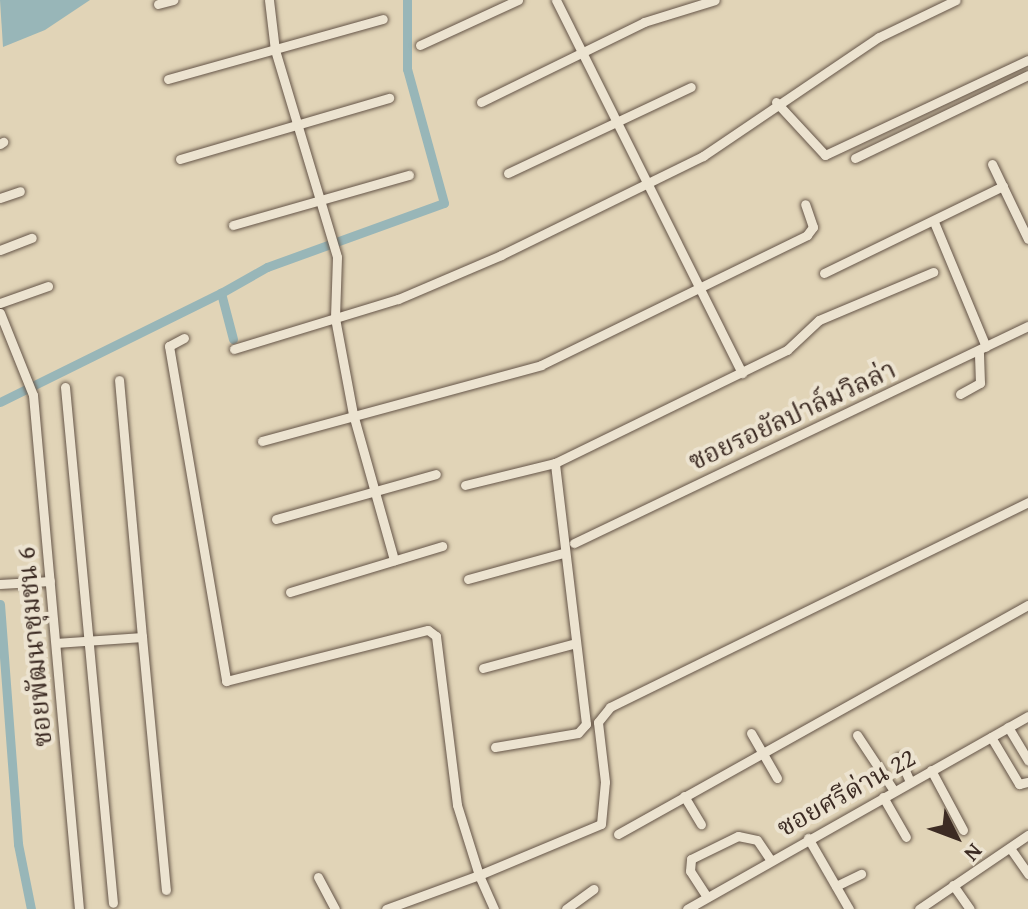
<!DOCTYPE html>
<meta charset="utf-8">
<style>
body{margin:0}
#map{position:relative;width:1028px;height:909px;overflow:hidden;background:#e1d4b7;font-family:"Gentium Book Plus","Noto Serif Thai",serif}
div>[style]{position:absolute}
.water>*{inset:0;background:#98b6b8}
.canal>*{height:9px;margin:-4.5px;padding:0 4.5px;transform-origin:4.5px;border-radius:4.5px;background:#98b6b8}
.roads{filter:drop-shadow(0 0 2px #655548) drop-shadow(0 0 2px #655548)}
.street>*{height:9px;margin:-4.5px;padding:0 4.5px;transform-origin:4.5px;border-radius:4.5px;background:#ece3d0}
span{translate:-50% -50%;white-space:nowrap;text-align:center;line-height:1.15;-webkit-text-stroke:8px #ece3d0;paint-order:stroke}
.street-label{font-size:26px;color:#3c2b23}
.north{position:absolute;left:916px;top:797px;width:80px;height:80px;-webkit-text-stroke:6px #ece3d0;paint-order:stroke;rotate:132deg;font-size:22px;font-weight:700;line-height:32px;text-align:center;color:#3c2b23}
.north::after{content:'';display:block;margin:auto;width:28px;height:36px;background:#3c2b23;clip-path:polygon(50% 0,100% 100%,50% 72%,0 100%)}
</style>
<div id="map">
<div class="water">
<div style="clip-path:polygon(0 0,90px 0,45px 30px,3px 47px)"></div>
</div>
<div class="canal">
<div style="left:233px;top:339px;width:48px;rotate:-104.6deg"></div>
<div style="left:221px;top:293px;width:53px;rotate:-29.5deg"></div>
<div style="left:267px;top:267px;width:188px;rotate:-19.9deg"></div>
<div style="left:444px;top:203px;width:139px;rotate:-105.4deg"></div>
<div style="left:407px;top:69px;width:69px;rotate:-90deg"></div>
<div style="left:0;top:402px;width:246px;rotate:-26.3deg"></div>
<div style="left:0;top:604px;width:241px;rotate:85.7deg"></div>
<div style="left:18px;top:844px;width:66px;rotate:78.7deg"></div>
</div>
<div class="roads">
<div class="street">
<div style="left:269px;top:0;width:50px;rotate:83.2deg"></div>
<div style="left:275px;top:50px;width:216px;rotate:73.3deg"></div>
<div style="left:337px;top:257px;width:61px;rotate:91.9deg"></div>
<div style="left:335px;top:318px;width:98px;rotate:79.4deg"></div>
<div style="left:353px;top:414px;width:152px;rotate:74.3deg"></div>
<div style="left:556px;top:0;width:417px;rotate:63.5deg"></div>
<div style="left:158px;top:4px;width:16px;rotate:-15deg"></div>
<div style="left:420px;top:45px;width:108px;rotate:-24.7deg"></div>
<div style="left:168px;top:79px;width:223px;rotate:-15.6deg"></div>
<div style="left:481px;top:102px;width:182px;rotate:-26.1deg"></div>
<div style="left:644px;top:22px;width:74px;rotate:-17.2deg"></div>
<div style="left:776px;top:102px;width:72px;rotate:47.2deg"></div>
<div style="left:825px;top:155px;width:224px;rotate:-25.1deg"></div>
<div style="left:0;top:144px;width:4px;rotate:-34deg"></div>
<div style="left:855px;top:158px;width:192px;rotate:-25.6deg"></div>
<div style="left:180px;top:159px;width:218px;rotate:-16.3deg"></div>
<div style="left:992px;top:164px;width:83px;rotate:64.4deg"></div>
<div style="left:508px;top:173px;width:202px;rotate:-25.2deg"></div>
<div style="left:0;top:198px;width:21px;rotate:-19deg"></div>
<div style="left:934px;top:222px;width:135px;rotate:67.4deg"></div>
<div style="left:233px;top:225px;width:183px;rotate:-15.9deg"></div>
<div style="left:0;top:250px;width:34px;rotate:-21deg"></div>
<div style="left:824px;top:273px;width:199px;rotate:-25.9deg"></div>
<div style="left:0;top:303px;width:51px;rotate:-19.5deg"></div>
<div style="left:0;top:313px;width:88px;rotate:68.1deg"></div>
<div style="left:33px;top:395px;width:516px;rotate:84.89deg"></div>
<div style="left:184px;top:338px;width:17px;rotate:152deg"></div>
<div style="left:169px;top:346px;width:340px;rotate:80.3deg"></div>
<div style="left:226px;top:681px;width:208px;rotate:-14.2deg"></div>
<div style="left:428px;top:630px;width:10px;rotate:37deg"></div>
<div style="left:436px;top:636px;width:170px;rotate:82.9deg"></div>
<div style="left:457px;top:805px;width:73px;rotate:72.6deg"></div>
<div style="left:479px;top:875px;width:99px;rotate:159.9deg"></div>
<div style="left:234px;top:349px;width:171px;rotate:-17deg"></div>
<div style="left:398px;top:299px;width:112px;rotate:-23.1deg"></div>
<div style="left:501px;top:255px;width:225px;rotate:-26.1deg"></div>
<div style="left:703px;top:156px;width:212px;rotate:-34.1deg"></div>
<div style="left:879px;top:37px;width:85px;rotate:-25.7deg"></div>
<div style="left:65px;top:387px;width:518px;rotate:84.69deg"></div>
<div style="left:960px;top:394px;width:23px;rotate:-29deg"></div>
<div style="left:980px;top:383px;width:32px;rotate:-92deg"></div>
<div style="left:262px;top:441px;width:289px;rotate:-15.2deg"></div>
<div style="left:541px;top:365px;width:296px;rotate:-26deg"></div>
<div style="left:807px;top:235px;width:10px;rotate:-53deg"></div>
<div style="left:813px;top:227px;width:24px;rotate:-109deg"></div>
<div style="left:465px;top:485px;width:93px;rotate:-13.7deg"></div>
<div style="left:555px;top:463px;width:258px;rotate:-26deg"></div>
<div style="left:787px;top:350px;width:44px;rotate:-43.2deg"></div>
<div style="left:819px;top:320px;width:124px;rotate:-22.8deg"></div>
<div style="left:276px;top:519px;width:166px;rotate:-15.7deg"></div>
<div style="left:574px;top:543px;width:503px;rotate:-25.55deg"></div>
<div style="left:468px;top:579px;width:98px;rotate:-15.3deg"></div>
<div style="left:0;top:584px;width:50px;rotate:-3.4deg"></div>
<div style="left:290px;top:592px;width:159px;rotate:-16.8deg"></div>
<div style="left:142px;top:637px;width:254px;rotate:84.6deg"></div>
<div style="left:56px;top:643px;width:86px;rotate:-4deg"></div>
<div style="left:142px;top:637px;width:258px;rotate:-95.1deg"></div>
<div style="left:483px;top:668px;width:92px;rotate:-15.1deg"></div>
<div style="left:1008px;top:727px;width:39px;rotate:59deg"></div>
<div style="left:751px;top:733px;width:52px;rotate:60deg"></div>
<div style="left:857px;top:735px;width:67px;rotate:56.5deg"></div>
<div style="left:991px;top:737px;width:55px;rotate:59.2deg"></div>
<div style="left:1019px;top:784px;width:9px;rotate:-13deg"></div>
<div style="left:495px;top:747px;width:84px;rotate:-9.6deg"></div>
<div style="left:578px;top:733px;width:12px;rotate:-48deg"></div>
<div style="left:586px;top:724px;width:263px;rotate:-96.8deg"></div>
<div style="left:899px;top:757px;width:27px;rotate:66deg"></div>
<div style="left:931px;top:770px;width:68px;rotate:61.9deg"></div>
<div style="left:684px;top:796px;width:33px;rotate:59deg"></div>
<div style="left:883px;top:797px;width:46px;rotate:60.1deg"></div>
<div style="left:618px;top:834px;width:470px;rotate:-29.2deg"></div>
<div style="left:808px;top:838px;width:82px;rotate:60deg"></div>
<div style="left:1010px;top:848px;width:32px;rotate:55deg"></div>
<div style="left:318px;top:877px;width:36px;rotate:62deg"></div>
<div style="left:953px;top:885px;width:29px;rotate:55deg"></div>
<div style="left:836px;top:886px;width:28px;rotate:-26deg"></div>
<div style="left:707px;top:897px;width:31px;rotate:-123deg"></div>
<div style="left:690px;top:871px;width:12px;rotate:-85deg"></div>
<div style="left:691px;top:859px;width:52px;rotate:-26.1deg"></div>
<div style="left:738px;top:836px;width:19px;rotate:12deg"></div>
<div style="left:757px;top:840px;width:23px;rotate:56deg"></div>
<div style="left:494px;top:909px;width:37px;rotate:-114deg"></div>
<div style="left:479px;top:875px;width:132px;rotate:-22.7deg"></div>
<div style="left:601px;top:824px;width:42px;rotate:-84.6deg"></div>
<div style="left:605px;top:782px;width:60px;rotate:-96.7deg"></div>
<div style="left:598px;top:722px;width:19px;rotate:-51deg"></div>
<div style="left:610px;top:707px;width:466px;rotate:-26.1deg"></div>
<div style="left:566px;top:909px;width:34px;rotate:-36deg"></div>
<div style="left:687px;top:909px;width:392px;rotate:-29.5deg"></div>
<div style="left:919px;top:909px;width:132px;rotate:-34.2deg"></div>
</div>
</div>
<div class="street-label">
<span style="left:792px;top:415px;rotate:-25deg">ซอยรอยัลปาล์มวิลล่า</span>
<span style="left:34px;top:647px;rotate:-95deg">ซอยพัฒนาชุมชน 6</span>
<span style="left:846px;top:792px;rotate:-29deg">ซอยศรีด่าน 22</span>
</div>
<div class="north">N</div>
</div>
